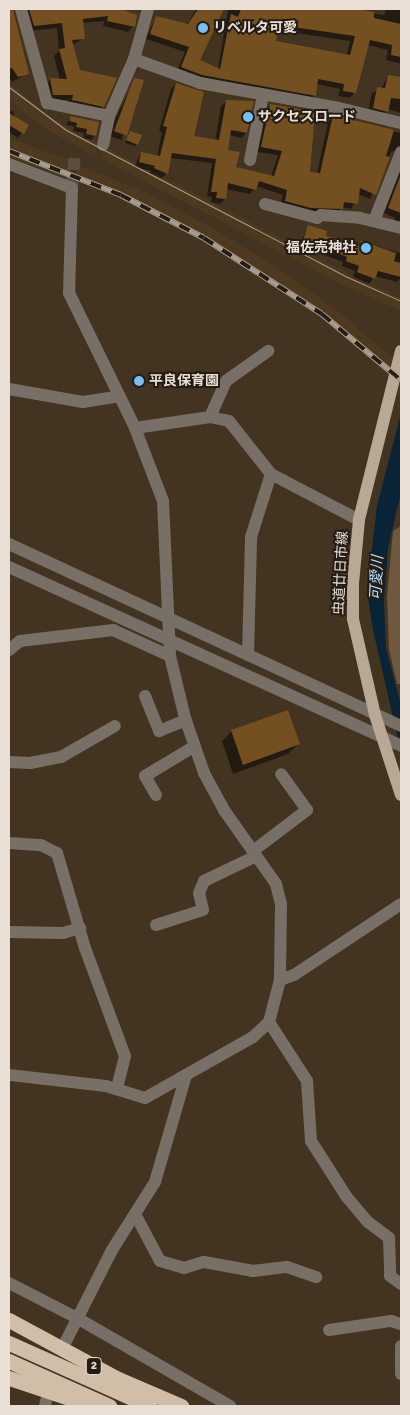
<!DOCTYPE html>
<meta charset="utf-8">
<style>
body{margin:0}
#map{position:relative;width:410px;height:1415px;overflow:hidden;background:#433421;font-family:Signika,"Noto Sans JP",sans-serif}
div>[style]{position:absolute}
.built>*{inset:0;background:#4d3920}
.green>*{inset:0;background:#6e583e}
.water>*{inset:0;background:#082436}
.shadow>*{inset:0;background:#0007}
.building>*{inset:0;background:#745021}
.minor-tunnel>*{height:12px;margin-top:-6px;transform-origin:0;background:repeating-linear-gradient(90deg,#5c4e3c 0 12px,transparent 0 18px)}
.minor>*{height:12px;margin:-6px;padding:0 6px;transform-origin:6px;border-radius:6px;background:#787067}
.major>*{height:12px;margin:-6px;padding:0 6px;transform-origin:6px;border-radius:6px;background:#b8a896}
.highway>*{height:15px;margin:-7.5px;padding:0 7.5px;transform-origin:7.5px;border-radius:7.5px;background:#d1bea8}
.tram>*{height:1px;margin:-0.5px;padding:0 0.5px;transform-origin:0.5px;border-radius:0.5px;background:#a89c8e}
.rail>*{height:5.5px;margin-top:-2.75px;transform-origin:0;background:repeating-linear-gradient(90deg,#241d15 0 11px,#a89c8e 0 22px);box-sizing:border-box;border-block:1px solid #a89c8e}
.highway-bridge>*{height:15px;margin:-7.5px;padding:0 7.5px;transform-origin:7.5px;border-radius:7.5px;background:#d1bea8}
.dots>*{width:14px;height:14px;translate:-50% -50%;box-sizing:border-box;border:2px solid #241d15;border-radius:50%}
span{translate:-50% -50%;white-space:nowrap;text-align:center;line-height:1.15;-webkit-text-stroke:4px #241d15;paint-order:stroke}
.shield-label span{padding:1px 4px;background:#241d15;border:1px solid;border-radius:4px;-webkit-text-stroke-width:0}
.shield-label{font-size:12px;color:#e9dfd4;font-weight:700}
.poi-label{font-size:14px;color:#e9dfd4;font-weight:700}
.left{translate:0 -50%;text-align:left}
.right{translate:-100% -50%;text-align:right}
.street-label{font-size:14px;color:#e9dfd4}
.water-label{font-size:15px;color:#b1deff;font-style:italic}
.frame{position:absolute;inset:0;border:10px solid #e9dfd4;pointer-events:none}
</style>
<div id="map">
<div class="built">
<div style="clip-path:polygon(9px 83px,54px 120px,99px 144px,95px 156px,48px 130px,23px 112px,9px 99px)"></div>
<div style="clip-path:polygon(9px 138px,71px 161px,68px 179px,9px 156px)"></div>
<div style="clip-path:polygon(105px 147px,347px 273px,401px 298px,401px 311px,341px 284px,100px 158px)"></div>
<div style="clip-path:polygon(78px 165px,140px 190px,209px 226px,275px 266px,339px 312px,401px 365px,401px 386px,329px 324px,267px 279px,202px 239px,133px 204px,76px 180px)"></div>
</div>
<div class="green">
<div style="clip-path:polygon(401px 526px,401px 684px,397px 684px,389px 649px,387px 596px,393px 531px)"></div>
</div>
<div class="water">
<div style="clip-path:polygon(401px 413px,401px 492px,388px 549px,384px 602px,386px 648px,401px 705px,401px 752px,373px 630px,367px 591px,377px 506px)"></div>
</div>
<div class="shadow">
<div style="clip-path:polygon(9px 9px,13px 9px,28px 73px,12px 82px,9px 78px)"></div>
<div style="clip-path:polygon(21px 9px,119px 9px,119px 12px,133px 26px,128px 32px,103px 26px,104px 21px,82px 23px,84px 38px,72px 45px,79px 71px,103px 106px,98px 112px,67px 105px,68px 100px,48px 100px,45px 85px,51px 79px,60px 80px,54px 56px,59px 51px,57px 28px,29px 31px)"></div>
<div style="clip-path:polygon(evenodd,196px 9px,222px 9px,198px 61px,218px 69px,228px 9px,348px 9px,384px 15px,386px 9px,401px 9px,401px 64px,386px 60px,388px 50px,368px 45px,355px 92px,350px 98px,338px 96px,340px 89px,316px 84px,315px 95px,310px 100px,176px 73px,185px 52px,146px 39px,156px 17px,187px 25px,196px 9px,276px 30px,350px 41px,347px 55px,274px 42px,276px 30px)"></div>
<div style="clip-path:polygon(388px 76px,401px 78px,401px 113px,388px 109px,382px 116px,368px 113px,372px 93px,381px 89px)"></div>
<div style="clip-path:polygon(135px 80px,133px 106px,136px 108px,121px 140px,110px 136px,112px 125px)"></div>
<div style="clip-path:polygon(176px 84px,193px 137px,215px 141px,221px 106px,227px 101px,246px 133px,241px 138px,229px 135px,226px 151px,235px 168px,271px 177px,278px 155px,257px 152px,265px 110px,270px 105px,308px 173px,317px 174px,328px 122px,333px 117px,401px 133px,401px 153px,399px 149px,391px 152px,370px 199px,358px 194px,351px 209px,342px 207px,337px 213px,306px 213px,280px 206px,283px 195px,256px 186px,250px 194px,226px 189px,225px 199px,220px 204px,211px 202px,212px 197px,207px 196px,212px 163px,170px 158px,167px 173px,162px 178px,150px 173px,151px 171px,134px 167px,141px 153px,157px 157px,162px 132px,159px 131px,171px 89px)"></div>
<div style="clip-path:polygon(13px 111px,15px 118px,27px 125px,18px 138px,9px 132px,9px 112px)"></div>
<div style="clip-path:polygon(70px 117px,98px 123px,95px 136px,91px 140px,83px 138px,84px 133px,73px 131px,74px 126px,66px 125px)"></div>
<div style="clip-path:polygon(130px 132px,137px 144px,135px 146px,125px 143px)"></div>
<div style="clip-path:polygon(401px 168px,401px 227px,393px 224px,395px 218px,384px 213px)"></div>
<div style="clip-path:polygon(308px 227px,324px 237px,357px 247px,362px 242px,400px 253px,401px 249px,401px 278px,397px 282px,375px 276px,369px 284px,353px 277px,355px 271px,342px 266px,343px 262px,299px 245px)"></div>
<div style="clip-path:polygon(232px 731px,298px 744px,288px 754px,233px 774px,222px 741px)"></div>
</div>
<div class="building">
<div style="clip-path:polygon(9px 9px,13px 9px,29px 74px,18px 77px,12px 68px,9px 69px)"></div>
<div style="clip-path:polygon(29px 9px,120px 9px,137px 15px,135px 27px,107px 21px,108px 16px,83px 19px,85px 39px,72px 40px,80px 70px,117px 78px,104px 107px,72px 100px,73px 95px,53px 95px,50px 78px,67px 79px,59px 49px,65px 48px,62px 23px,34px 26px)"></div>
<div style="clip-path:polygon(evenodd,198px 9px,224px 9px,200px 60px,220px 69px,231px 14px,238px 17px,241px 9px,355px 9px,374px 12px,374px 18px,401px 24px,401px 57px,391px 55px,392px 45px,370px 40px,356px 93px,343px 91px,344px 84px,318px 79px,316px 96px,202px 75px,181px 67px,189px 47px,150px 34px,156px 16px,188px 24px,198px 9px,279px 25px,355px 36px,350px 55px,276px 41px,279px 25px)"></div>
<div style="clip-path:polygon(388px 75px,401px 77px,401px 99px,391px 98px,388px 112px,373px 108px,377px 87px,385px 88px)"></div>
<div style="clip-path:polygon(134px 78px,144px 80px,127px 136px,114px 131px)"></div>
<div style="clip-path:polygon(176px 83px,204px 92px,194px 136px,219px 140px,226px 100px,254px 101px,247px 133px,231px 130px,228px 150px,240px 152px,236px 167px,274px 176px,282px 151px,261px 147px,270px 104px,315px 112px,310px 172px,320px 173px,333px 115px,394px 130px,386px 156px,390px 157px,376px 195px,360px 188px,358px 204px,344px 202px,343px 209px,311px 208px,285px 201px,287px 190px,259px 181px,256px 190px,228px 183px,226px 199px,216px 198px,217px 192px,211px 192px,216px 159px,172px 153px,168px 174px,154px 168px,155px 166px,139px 162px,141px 152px,160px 156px,167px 127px,163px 126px)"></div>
<div style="clip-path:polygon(9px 113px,29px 125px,24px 134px,9px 125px)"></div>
<div style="clip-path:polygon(70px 116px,99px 122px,96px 136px,86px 134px,87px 129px,76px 127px,77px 123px,69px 121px)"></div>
<div style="clip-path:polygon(130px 131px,142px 135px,138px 145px,126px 140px)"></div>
<div style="clip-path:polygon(401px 174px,401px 213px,388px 208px)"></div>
<div style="clip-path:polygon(308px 225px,327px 231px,326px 236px,360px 246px,361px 241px,396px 253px,394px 261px,401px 263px,401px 277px,378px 271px,375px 279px,357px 272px,359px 266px,346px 261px,347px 257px,303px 240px)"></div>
<div style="clip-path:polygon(288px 710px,300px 744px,243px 765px,231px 730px)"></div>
</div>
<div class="minor-tunnel">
<div style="left:72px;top:188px;width:33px;rotate:-85deg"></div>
</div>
<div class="minor">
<div style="left:21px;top:9px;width:98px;rotate:74.5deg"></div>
<div style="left:47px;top:103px;width:63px;rotate:11.8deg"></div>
<div style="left:148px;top:9px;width:52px;rotate:105.6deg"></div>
<div style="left:134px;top:59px;width:70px;rotate:20deg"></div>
<div style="left:200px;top:83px;width:141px;rotate:10.2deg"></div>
<div style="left:339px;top:108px;width:64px;rotate:13.6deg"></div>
<div style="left:103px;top:145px;width:30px;rotate:-78deg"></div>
<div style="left:109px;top:116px;width:62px;rotate:-66.3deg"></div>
<div style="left:250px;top:160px;width:66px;rotate:-78.7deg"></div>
<div style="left:9px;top:164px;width:67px;rotate:20.9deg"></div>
<div style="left:72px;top:188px;width:105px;rotate:91.6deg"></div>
<div style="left:69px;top:293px;width:150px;rotate:63.9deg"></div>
<div style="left:135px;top:428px;width:78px;rotate:69deg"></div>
<div style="left:163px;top:501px;width:155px;rotate:87.4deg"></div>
<div style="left:170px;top:656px;width:64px;rotate:76.4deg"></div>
<div style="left:185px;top:718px;width:58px;rotate:70.9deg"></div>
<div style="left:204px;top:773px;width:42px;rotate:61.6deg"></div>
<div style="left:224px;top:810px;width:90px;rotate:54.9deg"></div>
<div style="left:276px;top:884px;width:21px;rotate:76deg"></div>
<div style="left:281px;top:904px;width:76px;rotate:90.8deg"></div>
<div style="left:280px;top:980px;width:43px;rotate:104.7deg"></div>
<div style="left:269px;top:1022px;width:22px;rotate:137deg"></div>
<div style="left:253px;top:1037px;width:124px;rotate:150.5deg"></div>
<div style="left:145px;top:1098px;width:41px;rotate:-162.9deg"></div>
<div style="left:106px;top:1086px;width:98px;rotate:-173.5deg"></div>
<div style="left:265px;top:204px;width:54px;rotate:15.1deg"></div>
<div style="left:317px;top:218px;width:5px;rotate:-37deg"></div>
<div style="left:321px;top:215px;width:39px;rotate:4deg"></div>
<div style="left:360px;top:218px;width:42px;rotate:13.7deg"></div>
<div style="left:374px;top:221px;width:74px;rotate:-68.6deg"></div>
<div style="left:9px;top:389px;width:75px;rotate:10deg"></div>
<div style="left:83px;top:402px;width:36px;rotate:-9deg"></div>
<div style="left:210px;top:417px;width:39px;rotate:-66deg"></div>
<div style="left:226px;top:381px;width:52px;rotate:-35.5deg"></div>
<div style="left:135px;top:428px;width:76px;rotate:-8.3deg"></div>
<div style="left:210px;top:417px;width:19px;rotate:12deg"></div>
<div style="left:229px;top:421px;width:68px;rotate:51.6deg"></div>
<div style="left:271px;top:474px;width:99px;rotate:27.6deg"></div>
<div style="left:9px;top:544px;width:432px;rotate:24.9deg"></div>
<div style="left:9px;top:567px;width:431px;rotate:24.5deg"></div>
<div style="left:9px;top:650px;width:14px;rotate:-39deg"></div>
<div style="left:20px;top:641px;width:94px;rotate:-6.7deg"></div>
<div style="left:113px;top:630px;width:63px;rotate:24.5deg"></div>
<div style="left:248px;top:655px;width:118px;rotate:-88.5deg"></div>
<div style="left:251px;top:537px;width:66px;rotate:-72.4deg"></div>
<div style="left:145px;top:696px;width:38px;rotate:68deg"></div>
<div style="left:159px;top:731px;width:29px;rotate:-22deg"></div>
<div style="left:9px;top:762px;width:21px;rotate:3deg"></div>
<div style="left:30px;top:763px;width:32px;rotate:-11deg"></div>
<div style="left:61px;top:757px;width:62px;rotate:-29.9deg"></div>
<div style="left:156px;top:795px;width:22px;rotate:-120deg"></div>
<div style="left:145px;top:776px;width:58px;rotate:-31deg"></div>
<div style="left:9px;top:843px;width:32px;rotate:4deg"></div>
<div style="left:41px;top:845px;width:18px;rotate:27deg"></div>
<div style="left:57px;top:853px;width:99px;rotate:73.6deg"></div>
<div style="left:85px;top:948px;width:115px;rotate:69.7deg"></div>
<div style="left:125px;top:1056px;width:34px;rotate:104deg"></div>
<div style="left:253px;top:851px;width:68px;rotate:-37.2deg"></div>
<div style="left:307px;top:810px;width:44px;rotate:-125.8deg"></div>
<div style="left:156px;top:925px;width:49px;rotate:-17.7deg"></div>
<div style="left:203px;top:910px;width:17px;rotate:-103deg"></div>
<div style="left:199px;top:893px;width:13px;rotate:-67deg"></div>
<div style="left:204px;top:881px;width:58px;rotate:-25.7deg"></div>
<div style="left:9px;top:932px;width:54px;rotate:1.1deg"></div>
<div style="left:63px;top:933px;width:18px;rotate:-16deg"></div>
<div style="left:280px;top:980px;width:15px;rotate:-20deg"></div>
<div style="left:294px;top:975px;width:128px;rotate:-33.6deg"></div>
<div style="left:269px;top:1022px;width:70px;rotate:57.2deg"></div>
<div style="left:307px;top:1081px;width:60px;rotate:86.2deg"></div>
<div style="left:311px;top:1141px;width:65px;rotate:57.5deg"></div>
<div style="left:346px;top:1196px;width:34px;rotate:50deg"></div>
<div style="left:368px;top:1222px;width:26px;rotate:37deg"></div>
<div style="left:389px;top:1238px;width:38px;rotate:88deg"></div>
<div style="left:390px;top:1276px;width:14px;rotate:36deg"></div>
<div style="left:135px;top:1214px;width:53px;rotate:62deg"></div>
<div style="left:160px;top:1261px;width:25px;rotate:16deg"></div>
<div style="left:184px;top:1268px;width:21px;rotate:-17deg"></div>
<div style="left:204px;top:1262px;width:50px;rotate:10.4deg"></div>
<div style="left:253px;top:1271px;width:34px;rotate:-7deg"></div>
<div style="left:287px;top:1267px;width:31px;rotate:19deg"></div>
<div style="left:9px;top:1283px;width:76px;rotate:27.2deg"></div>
<div style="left:77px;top:1318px;width:177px;rotate:29.9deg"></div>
<div style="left:329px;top:1330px;width:63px;rotate:-8.3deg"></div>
<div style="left:391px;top:1321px;width:10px;rotate:17deg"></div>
<div style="left:66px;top:1341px;width:102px;rotate:-63.2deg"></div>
<div style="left:112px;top:1250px;width:80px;rotate:-57.7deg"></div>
<div style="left:155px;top:1182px;width:111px;rotate:-73.8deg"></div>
<div style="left:401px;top:1346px;width:28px;rotate:90deg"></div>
<div style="left:45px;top:1406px;width:5px;rotate:-79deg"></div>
</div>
<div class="major">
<div style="left:401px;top:351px;width:174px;rotate:104deg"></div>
<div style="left:359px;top:520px;width:64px;rotate:95.4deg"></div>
<div style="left:353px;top:584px;width:35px;rotate:90deg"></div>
<div style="left:353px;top:619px;width:98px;rotate:77.1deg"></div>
<div style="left:375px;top:715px;width:84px;rotate:72deg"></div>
</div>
<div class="highway">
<div style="left:9px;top:1320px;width:124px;rotate:28.4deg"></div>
<div style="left:118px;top:1379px;width:69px;rotate:23.2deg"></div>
<div style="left:9px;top:1378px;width:89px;rotate:18.4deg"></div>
</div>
<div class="tram">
<div style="left:9px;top:87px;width:71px;rotate:37deg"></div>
<div style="left:66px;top:130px;width:315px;rotate:27.6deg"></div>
<div style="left:345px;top:276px;width:61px;rotate:24.1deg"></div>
</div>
<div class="rail">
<div style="left:9px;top:151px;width:120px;rotate:21.4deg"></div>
<div style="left:121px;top:195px;width:93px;rotate:27.4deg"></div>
<div style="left:204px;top:238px;width:140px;rotate:32.8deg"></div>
<div style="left:322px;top:314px;width:103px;rotate:39.9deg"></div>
</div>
<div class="highway-bridge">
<div style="left:9px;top:1343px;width:154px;rotate:24.1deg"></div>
<div style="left:9px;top:1361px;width:110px;rotate:24.2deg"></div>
</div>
<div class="dots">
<div style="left:203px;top:28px;background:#73c1f5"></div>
<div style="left:248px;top:117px;background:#73c1f5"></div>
<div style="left:366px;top:248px;background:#73c1f5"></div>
<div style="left:139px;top:381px;background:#73c1f5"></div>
</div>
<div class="shield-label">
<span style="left:94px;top:1366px">2</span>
</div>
<div class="poi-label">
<span class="left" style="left:213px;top:28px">リベルタ可愛</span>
<span class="left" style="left:258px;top:117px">サクセスロード</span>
<span class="right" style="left:356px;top:248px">福佐売神社</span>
<span class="left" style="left:149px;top:381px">平良保育園</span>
</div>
<div class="street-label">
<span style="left:341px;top:573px;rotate:-87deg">虫道廿日市線</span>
</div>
<div class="water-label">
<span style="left:377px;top:578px;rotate:-87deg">可愛川</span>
</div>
<div class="frame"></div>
</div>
